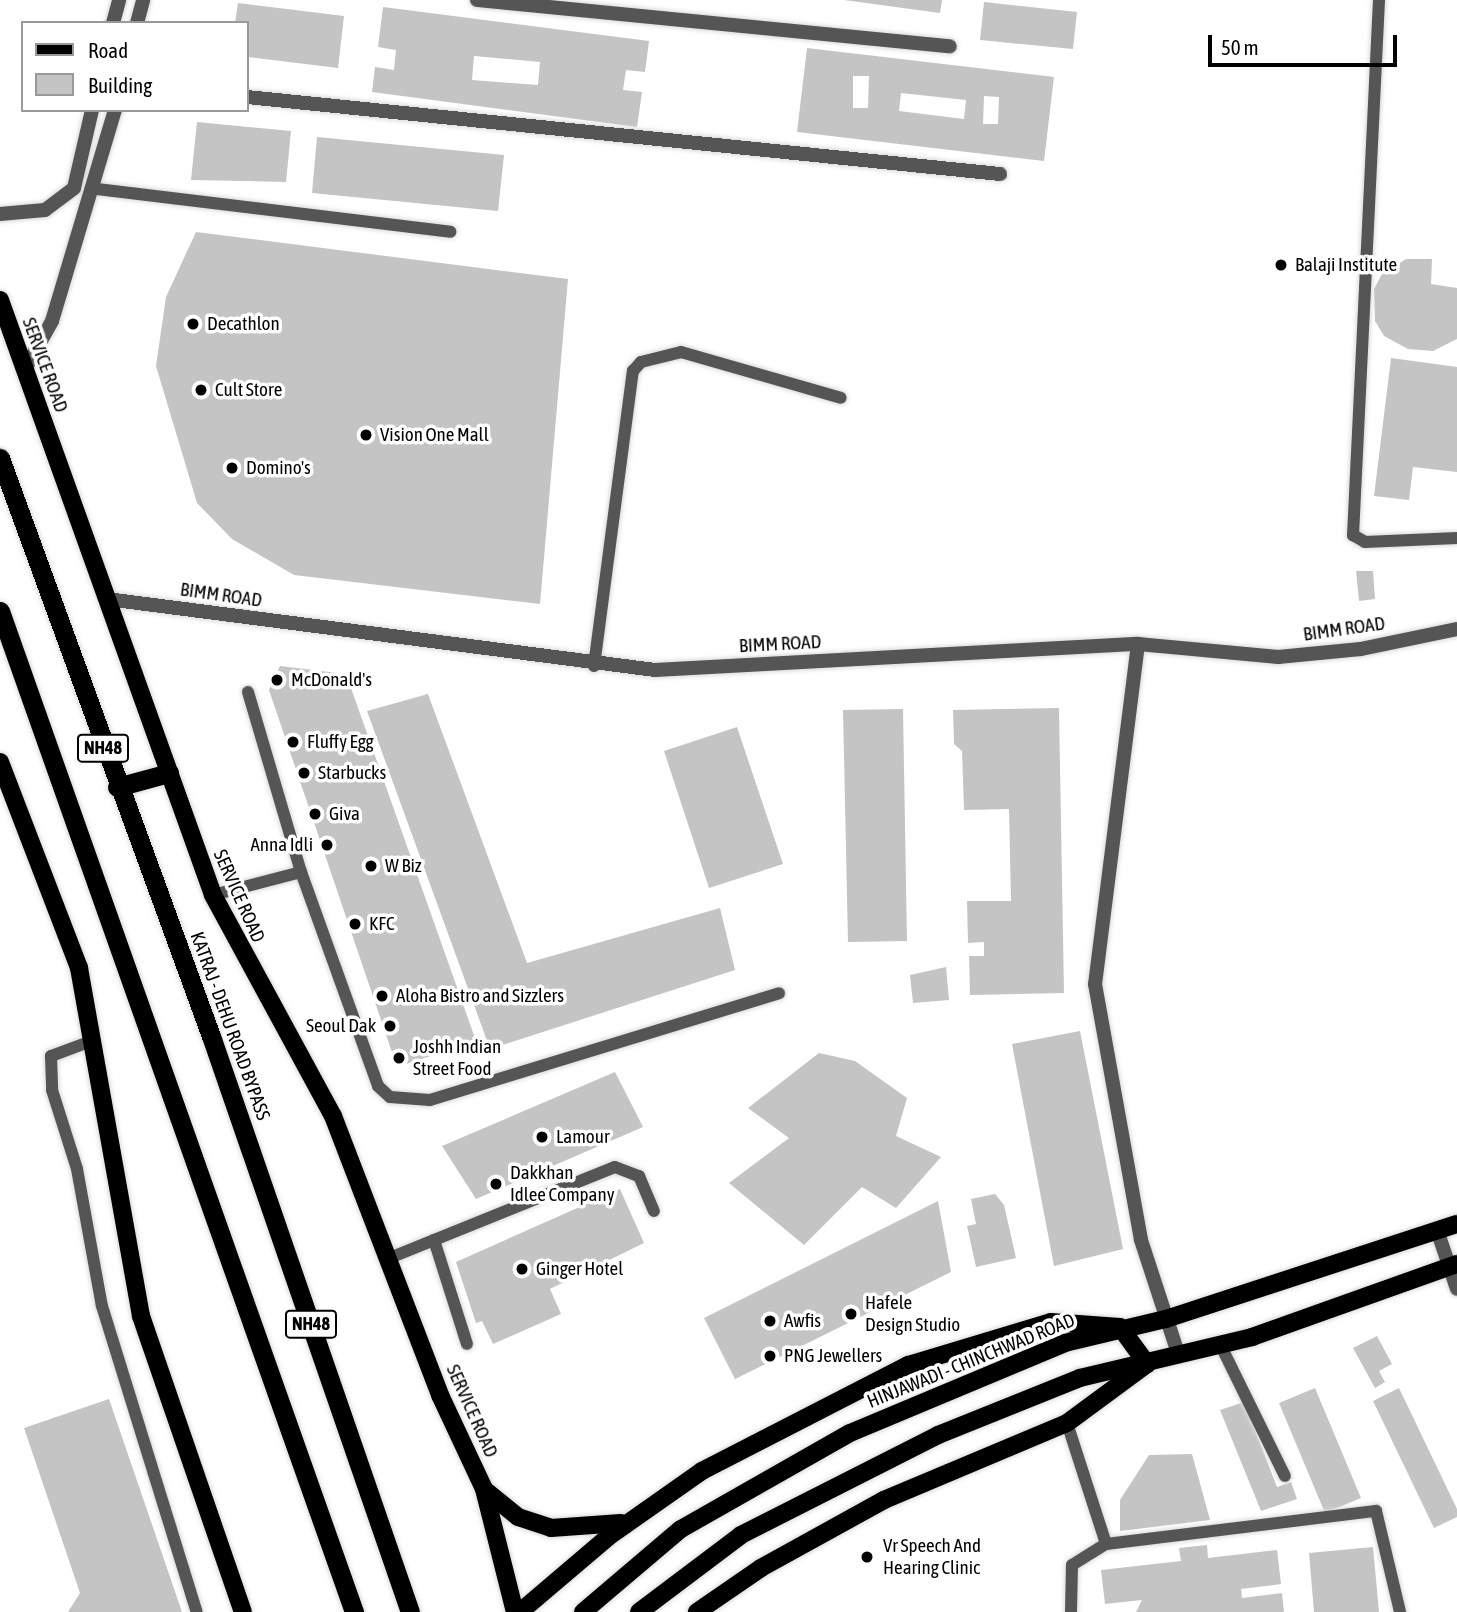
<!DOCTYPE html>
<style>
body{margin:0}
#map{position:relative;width:1457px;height:1612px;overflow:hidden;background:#fff;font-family:"Asap Condensed",sans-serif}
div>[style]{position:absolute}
.building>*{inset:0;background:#c4c4c4}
.roads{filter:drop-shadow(0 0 2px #dbdbdb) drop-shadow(0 0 2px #dbdbdb)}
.service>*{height:12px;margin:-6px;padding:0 6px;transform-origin:6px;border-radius:6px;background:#555}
.minor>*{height:14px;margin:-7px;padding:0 7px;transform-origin:7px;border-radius:7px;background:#555}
.tertiary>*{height:14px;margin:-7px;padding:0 7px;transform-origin:7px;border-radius:7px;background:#555}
.primary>*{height:18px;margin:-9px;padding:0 9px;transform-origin:9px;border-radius:9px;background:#000}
.trunk>*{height:19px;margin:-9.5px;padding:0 9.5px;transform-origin:9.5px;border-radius:9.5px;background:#000}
.dots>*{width:19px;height:19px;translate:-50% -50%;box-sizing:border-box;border:4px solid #fff;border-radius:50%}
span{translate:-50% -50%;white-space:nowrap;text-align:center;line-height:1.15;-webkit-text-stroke:7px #fff;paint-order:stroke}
.shield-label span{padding:2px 5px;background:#fff;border:2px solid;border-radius:5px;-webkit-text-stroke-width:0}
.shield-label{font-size:18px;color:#000;font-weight:700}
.poi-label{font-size:19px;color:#000}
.left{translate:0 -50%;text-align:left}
.right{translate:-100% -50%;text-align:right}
.street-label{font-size:19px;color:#000}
.legend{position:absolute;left:21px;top:21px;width:228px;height:91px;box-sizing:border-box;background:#fff;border:2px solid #999;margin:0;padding:9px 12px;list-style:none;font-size:21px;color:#000}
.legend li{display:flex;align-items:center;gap:14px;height:35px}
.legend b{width:35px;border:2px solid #999}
.scale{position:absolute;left:1208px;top:35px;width:189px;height:32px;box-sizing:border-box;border:4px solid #000;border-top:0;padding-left:9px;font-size:21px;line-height:24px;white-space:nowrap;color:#000;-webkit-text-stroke:5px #fff;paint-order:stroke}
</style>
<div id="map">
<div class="building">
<div style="clip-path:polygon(844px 0,942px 0,940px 13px)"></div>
<div style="clip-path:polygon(984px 2px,1077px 12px,1073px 49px,980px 40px)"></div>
<div style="clip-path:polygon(238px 3px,344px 16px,338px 68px,247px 57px,247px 23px,235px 23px)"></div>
<div style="clip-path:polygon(evenodd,383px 7px,649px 41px,645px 72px,626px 70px,623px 90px,642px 92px,637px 127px,372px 92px,375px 67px,394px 70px,396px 50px,378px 47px,383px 7px,474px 56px,540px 62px,538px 85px,472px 80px,474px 56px)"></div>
<div style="clip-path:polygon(evenodd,807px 48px,1054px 77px,1044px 161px,797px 132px,807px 48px,853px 76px,869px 76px,868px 108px,853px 108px,853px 76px,807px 48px,901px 93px,966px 100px,964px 119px,899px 111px,901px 93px,807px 48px,984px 96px,999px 97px,998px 124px,983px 124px,984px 96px)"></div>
<div style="clip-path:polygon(197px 122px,291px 131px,286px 182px,191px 180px)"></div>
<div style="clip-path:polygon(317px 137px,504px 155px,498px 211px,312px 193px)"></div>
<div style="clip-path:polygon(196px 232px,568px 279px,540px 604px,294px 575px,232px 539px,197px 503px,156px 366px,166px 297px)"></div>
<div style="clip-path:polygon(1406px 259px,1432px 259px,1431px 284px,1457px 288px,1457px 339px,1433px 351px,1408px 349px,1384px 336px,1375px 321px,1374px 289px,1382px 274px)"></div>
<div style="clip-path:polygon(1391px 358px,1457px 367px,1457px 472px,1413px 467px,1409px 500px,1374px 496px)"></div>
<div style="clip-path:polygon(1356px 571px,1373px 571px,1375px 599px,1359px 601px)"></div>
<div style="clip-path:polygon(280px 666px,346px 674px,476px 1041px,397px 1067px,269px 690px)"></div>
<div style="clip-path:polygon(428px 694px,527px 963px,720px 908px,735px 970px,490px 1049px,367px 711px)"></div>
<div style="clip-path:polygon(1059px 708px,1064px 993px,970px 995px,969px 956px,984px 956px,984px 942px,968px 943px,967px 901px,1011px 901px,1009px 809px,964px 810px,962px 751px,954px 744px,953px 710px)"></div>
<div style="clip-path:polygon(903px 709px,907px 941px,848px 942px,843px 710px)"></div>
<div style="clip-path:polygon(737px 727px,783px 864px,709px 888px,664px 751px)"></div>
<div style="clip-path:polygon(946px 967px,949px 1000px,913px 1003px,910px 975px)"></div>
<div style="clip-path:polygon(1080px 1031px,1123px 1249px,1054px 1266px,1012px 1044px)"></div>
<div style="clip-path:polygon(819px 1053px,855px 1061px,907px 1098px,896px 1136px,941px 1157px,896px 1208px,862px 1187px,804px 1245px,729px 1183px,789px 1138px,748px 1108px)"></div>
<div style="clip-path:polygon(615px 1072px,643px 1127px,476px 1199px,442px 1146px)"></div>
<div style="clip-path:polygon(620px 1189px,644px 1243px,550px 1289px,561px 1314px,493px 1344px,482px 1321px,476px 1323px,456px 1262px)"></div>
<div style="clip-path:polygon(995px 1194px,1004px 1205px,1016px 1258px,976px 1267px,967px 1226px,976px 1224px,971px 1199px)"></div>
<div style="clip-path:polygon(938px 1201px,951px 1272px,735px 1379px,704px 1318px)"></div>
<div style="clip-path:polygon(1377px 1336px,1392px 1364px,1379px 1371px,1385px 1382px,1375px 1388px,1353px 1348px)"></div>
<div style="clip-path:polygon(1315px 1388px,1361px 1498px,1325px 1513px,1279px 1403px)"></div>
<div style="clip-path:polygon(1399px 1388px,1457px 1509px,1457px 1517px,1434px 1528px,1373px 1401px)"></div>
<div style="clip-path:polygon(109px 1399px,182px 1612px,68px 1612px,80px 1593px,24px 1428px)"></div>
<div style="clip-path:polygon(1244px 1402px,1277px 1487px,1291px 1482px,1297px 1499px,1261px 1511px,1220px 1410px)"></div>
<div style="clip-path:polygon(1192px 1454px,1210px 1520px,1120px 1531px,1120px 1500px,1149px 1455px)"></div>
<div style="clip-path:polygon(1207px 1545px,1208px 1558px,1277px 1550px,1281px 1584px,1241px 1589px,1242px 1598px,1282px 1593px,1284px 1612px,1136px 1612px,1142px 1600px,1105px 1604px,1101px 1570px,1181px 1561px,1179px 1548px)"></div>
<div style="clip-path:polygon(1373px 1547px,1379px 1612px,1314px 1612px,1309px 1553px)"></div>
</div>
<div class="roads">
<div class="service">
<div style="left:1379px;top:0;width:536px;rotate:92.78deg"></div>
<div style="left:1353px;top:535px;width:14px;rotate:30deg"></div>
<div style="left:1365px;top:542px;width:92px;rotate:-2.5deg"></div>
<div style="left:97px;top:189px;width:356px;rotate:6.9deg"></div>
<div style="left:594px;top:666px;width:298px;rotate:-82.5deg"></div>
<div style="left:633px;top:371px;width:12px;rotate:-48deg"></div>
<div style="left:641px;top:362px;width:41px;rotate:-14deg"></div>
<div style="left:681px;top:352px;width:166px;rotate:16deg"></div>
<div style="left:248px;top:692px;width:188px;rotate:73.6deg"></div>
<div style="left:301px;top:872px;width:227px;rotate:70.2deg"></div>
<div style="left:378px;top:1086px;width:16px;rotate:43deg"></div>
<div style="left:390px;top:1097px;width:40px;rotate:4.3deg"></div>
<div style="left:430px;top:1100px;width:365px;rotate:-17deg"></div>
<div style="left:213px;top:895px;width:91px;rotate:-14.6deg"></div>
<div style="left:94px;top:1040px;width:46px;rotate:159.6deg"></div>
<div style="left:51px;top:1056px;width:34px;rotate:88deg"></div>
<div style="left:52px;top:1090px;width:83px;rotate:72.4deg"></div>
<div style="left:77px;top:1169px;width:139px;rotate:79.7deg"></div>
<div style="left:102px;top:1306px;width:320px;rotate:72.8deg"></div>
<div style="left:434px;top:1240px;width:109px;rotate:72.4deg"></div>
<div style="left:392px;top:1257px;width:240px;rotate:-22deg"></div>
<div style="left:615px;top:1167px;width:26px;rotate:21deg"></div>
<div style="left:639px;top:1176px;width:38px;rotate:67deg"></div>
<div style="left:1220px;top:1344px;width:147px;rotate:63.8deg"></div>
<div style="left:1067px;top:1423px;width:127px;rotate:72.1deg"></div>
<div style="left:1071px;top:1612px;width:47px;rotate:-88.8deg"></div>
<div style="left:1072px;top:1565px;width:40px;rotate:-32deg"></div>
<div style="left:1106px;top:1544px;width:272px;rotate:-7deg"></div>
<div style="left:1376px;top:1511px;width:104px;rotate:76.6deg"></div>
</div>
<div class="minor">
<div style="left:477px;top:0;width:475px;rotate:5.6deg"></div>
<div style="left:247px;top:97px;width:757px;rotate:5.84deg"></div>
<div style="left:107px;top:599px;width:553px;rotate:7.38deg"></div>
<div style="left:655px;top:670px;width:484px;rotate:-3.1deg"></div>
<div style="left:1138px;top:644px;width:141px;rotate:5.3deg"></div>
<div style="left:1278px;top:657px;width:83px;rotate:-5.5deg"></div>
<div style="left:1361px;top:649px;width:98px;rotate:-11.8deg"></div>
<div style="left:1138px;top:644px;width:343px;rotate:97.2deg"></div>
<div style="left:1095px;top:984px;width:260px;rotate:79.8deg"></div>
<div style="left:1141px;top:1240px;width:119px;rotate:71.9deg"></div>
</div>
<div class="tertiary">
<div style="left:113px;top:23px;width:24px;rotate:-75deg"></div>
<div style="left:137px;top:23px;width:24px;rotate:-75deg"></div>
<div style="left:0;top:214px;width:45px;rotate:-5.1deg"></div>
<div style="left:45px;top:210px;width:36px;rotate:-37deg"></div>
<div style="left:74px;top:188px;width:80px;rotate:-77deg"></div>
<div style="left:25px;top:369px;width:55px;rotate:-60.6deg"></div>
<div style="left:52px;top:321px;width:220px;rotate:-73.4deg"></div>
<div style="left:1437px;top:1230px;width:62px;rotate:71.3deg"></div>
</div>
<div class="primary">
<div style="left:0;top:300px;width:632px;rotate:70.3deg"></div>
<div style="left:213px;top:895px;width:251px;rotate:61.5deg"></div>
<div style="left:333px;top:1116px;width:299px;rotate:69deg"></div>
<div style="left:440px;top:1395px;width:104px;rotate:64.9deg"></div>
<div style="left:484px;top:1489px;width:127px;rotate:75.9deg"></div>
<div style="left:0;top:762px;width:221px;rotate:69deg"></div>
<div style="left:79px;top:968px;width:353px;rotate:79.9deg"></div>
<div style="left:141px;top:1316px;width:313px;rotate:71deg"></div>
<div style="left:486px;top:1491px;width:41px;rotate:39.1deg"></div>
<div style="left:518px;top:1517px;width:35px;rotate:18deg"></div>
<div style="left:551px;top:1528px;width:70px;rotate:-4.1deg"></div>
<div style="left:520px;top:1612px;width:116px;rotate:-40.4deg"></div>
<div style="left:608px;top:1537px;width:115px;rotate:-35.1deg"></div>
<div style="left:702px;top:1471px;width:232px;rotate:-27.2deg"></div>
<div style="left:908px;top:1365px;width:149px;rotate:-16.7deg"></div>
<div style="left:1051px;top:1322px;width:69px;rotate:4.1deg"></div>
<div style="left:1120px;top:1327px;width:46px;rotate:53.9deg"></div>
<div style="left:1147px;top:1364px;width:99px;rotate:143.6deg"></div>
<div style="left:1067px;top:1423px;width:199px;rotate:157.2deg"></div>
<div style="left:884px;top:1500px;width:141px;rotate:151.1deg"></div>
<div style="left:761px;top:1568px;width:78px;rotate:145.5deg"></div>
<div style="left:583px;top:1612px;width:128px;rotate:-40.3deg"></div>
<div style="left:681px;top:1529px;width:194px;rotate:-29.6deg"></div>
<div style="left:850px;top:1433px;width:233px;rotate:-22.7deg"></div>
<div style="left:1065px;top:1343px;width:104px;rotate:-13.4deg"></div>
<div style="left:1166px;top:1319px;width:306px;rotate:-18.1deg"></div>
<div style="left:639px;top:1612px;width:128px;rotate:-37deg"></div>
<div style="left:741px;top:1535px;width:221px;rotate:-26.9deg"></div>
<div style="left:938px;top:1435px;width:153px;rotate:-21.9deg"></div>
<div style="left:1080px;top:1378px;width:177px;rotate:-13.4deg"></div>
<div style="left:1252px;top:1337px;width:218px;rotate:-19.6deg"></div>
</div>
<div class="trunk">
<div style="left:0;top:458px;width:615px;rotate:69.95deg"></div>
<div style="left:211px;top:1036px;width:609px;rotate:70.94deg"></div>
<div style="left:0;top:611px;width:1062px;rotate:70.52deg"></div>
<div style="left:117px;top:787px;width:54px;rotate:-15.1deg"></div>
</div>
</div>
<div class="dots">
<div style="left:1281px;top:265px;background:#000"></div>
<div style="left:193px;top:324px;background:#000"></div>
<div style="left:201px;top:390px;background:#000"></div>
<div style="left:366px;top:435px;background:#000"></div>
<div style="left:232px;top:468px;background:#000"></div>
<div style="left:277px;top:680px;background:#000"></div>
<div style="left:293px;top:742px;background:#000"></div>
<div style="left:304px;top:773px;background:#000"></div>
<div style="left:315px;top:814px;background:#000"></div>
<div style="left:327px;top:845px;background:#000"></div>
<div style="left:371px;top:866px;background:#000"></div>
<div style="left:355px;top:924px;background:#000"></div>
<div style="left:382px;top:996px;background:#000"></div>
<div style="left:390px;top:1026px;background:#000"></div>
<div style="left:399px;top:1058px;background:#000"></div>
<div style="left:542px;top:1137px;background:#000"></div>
<div style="left:496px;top:1184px;background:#000"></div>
<div style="left:522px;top:1269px;background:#000"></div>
<div style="left:851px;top:1314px;background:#000"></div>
<div style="left:770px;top:1321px;background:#000"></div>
<div style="left:770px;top:1356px;background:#000"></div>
<div style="left:867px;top:1557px;background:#000"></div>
</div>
<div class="shield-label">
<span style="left:103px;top:748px">NH48</span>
<span style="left:311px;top:1324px">NH48</span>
</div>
<div class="poi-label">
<span class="left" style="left:1295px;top:265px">Balaji Institute</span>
<span class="left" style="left:207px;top:324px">Decathlon</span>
<span class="left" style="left:215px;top:390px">Cult Store</span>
<span class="left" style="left:380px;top:435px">Vision One Mall</span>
<span class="left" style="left:246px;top:468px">Domino's</span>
<span class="left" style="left:291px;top:680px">McDonald's</span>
<span class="left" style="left:307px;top:742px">Fluffy Egg</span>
<span class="left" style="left:318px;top:773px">Starbucks</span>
<span class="left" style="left:329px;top:814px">Giva</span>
<span class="right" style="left:313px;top:845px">Anna Idli</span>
<span class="left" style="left:385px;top:866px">W Biz</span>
<span class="left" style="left:369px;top:924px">KFC</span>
<span class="left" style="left:396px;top:996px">Aloha Bistro and Sizzlers</span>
<span class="right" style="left:376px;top:1026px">Seoul Dak</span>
<span class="left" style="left:413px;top:1058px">Joshh Indian<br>Street Food</span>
<span class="left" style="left:556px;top:1137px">Lamour</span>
<span class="left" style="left:510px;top:1184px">Dakkhan<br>Idlee Company</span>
<span class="left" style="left:536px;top:1269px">Ginger Hotel</span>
<span class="left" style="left:865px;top:1314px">Hafele<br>Design Studio</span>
<span class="left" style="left:784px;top:1321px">Awfis</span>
<span class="left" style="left:784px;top:1356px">PNG Jewellers</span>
<span class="left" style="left:883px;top:1557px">Vr Speech And<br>Hearing Clinic</span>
</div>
<div class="street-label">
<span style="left:45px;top:365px;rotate:70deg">SERVICE ROAD</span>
<span style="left:221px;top:595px;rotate:8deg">BIMM ROAD</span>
<span style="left:1344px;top:629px;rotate:-8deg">BIMM ROAD</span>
<span style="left:780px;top:644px;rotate:-3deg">BIMM ROAD</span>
<span style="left:239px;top:896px;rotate:66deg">SERVICE ROAD</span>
<span style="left:230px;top:1026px;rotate:70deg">KATRAJ - DEHU ROAD BYPASS</span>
<span style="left:971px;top:1361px;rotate:-22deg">HINJAWADI - CHINCHWAD ROAD</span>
<span style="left:472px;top:1411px;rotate:66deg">SERVICE ROAD</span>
</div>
<ul class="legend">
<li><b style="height:9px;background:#000"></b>Road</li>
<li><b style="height:19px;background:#c4c4c4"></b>Building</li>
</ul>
<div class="scale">50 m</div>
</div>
